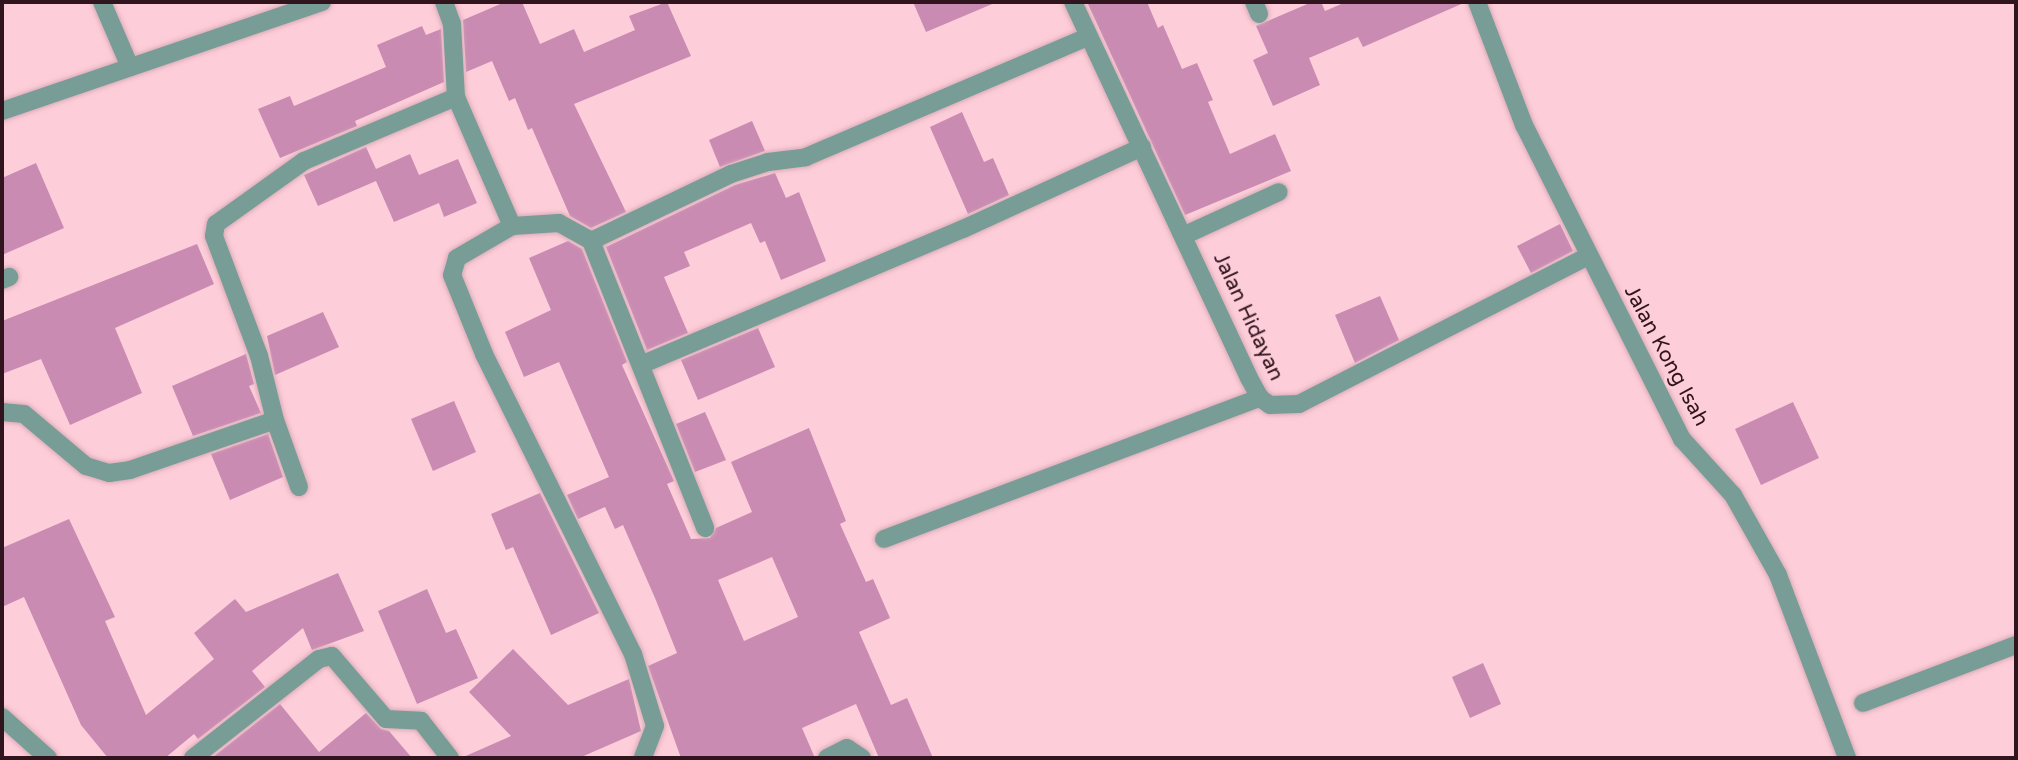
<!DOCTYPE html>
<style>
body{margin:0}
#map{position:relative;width:2018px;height:760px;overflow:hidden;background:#fdcdd9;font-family:"Varela Round",sans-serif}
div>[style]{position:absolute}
.building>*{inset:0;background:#ca8bb3}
.roads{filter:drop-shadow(0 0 2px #d8acb7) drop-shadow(0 0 2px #d8acb7)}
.minor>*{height:18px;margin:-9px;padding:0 9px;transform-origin:9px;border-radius:9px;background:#789d96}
span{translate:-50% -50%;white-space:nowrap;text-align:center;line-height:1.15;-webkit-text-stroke:6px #fdcdd9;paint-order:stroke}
.street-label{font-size:21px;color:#31151e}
.frame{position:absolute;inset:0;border:4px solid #31151e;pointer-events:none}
</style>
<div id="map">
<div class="building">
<div style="clip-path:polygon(505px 2px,522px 2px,540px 44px,574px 29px,584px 52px,635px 30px,629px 16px,667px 2px,691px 56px,574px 104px,626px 212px,591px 228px,570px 216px,532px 128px,528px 130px,515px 98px,509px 101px,492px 61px,466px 72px,463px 20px)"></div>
<div style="clip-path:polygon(913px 2px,997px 2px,926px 32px)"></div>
<div style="clip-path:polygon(1087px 2px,1147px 2px,1158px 28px,1163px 25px,1182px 69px,1197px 63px,1213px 100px,1208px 102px,1230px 154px,1275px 134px,1291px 171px,1185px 215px)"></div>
<div style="clip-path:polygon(1312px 2px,1321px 2px,1325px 11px,1346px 2px,1466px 2px,1363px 47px,1358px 37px,1309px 58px,1320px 85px,1273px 106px,1253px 60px,1268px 53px,1256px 26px)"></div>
<div style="clip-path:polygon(422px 26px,426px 35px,441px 29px,444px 82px,355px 121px,357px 126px,280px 158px,258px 109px,290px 96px,294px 106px,386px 67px,377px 45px)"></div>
<div style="clip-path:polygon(962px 112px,984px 162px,993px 158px,1009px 195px,968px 214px,930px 127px)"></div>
<div style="clip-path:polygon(752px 121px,765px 151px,720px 167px,709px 140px)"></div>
<div style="clip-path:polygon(366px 147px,376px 169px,410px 154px,419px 175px,458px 159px,477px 203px,444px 217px,439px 203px,394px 222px,376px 181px,318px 206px,304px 175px)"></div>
<div style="clip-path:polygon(36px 163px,64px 228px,2px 255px,2px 178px)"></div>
<div style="clip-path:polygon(775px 173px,786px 198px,799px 192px,826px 261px,781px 280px,765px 241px,760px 243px,751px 223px,684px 252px,690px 266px,664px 277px,688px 333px,647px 350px,606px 247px,735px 185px)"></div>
<div style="clip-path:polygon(1560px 224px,1573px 251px,1531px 273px,1517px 246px)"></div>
<div style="clip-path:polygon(evenodd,568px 241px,582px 249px,627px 362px,622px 365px,674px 481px,667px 484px,691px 539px,710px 538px,716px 528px,752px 512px,731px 462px,809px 428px,846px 521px,840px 524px,866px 582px,873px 579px,890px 618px,859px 632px,891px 705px,907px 698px,933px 758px,879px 758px,856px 704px,802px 728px,815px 758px,681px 758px,648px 666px,677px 653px,655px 598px,623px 525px,615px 529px,605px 507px,578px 519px,567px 495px,609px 477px,559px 362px,524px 377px,505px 332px,551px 310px,529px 258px,568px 241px,772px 557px,798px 617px,744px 641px,718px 580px,772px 557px)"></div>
<div style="clip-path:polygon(197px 244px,214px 284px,115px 328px,142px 393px,70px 425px,41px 359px,2px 374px,2px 321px)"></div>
<div style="clip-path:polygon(1380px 296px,1399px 340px,1355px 363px,1335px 315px)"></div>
<div style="clip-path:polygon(323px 312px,339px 347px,275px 375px,267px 336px)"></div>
<div style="clip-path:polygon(758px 328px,775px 367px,698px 400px,681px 360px)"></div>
<div style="clip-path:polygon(246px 354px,254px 384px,249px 386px,261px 413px,193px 436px,172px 386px)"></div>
<div style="clip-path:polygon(454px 401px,476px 452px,433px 471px,411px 419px)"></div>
<div style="clip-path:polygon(1793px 402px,1819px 458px,1761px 485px,1735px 429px)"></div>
<div style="clip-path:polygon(705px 412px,726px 460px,695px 472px,676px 424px)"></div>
<div style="clip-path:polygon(268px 434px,283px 477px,230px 500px,211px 454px)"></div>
<div style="clip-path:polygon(540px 493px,599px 613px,551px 635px,513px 547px,506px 550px,491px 514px)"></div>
<div style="clip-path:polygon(69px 519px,115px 617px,105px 621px,146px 715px,214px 659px,194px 633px,235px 599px,246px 612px,338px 573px,364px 631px,312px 650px,303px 628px,252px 671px,265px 687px,198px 739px,194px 734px,165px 758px,108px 758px,81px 725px,24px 597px,2px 607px,2px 548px)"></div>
<div style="clip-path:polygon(427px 589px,446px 633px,456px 629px,478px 678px,417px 704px,378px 611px)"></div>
<div style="clip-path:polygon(513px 649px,568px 705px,629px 679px,641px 731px,579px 758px,461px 758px,511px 736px,469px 692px)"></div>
<div style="clip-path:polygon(1483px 663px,1501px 704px,1470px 718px,1452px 677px)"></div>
<div style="clip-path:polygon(280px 704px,319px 752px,366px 713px,381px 729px,389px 731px,412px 758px,213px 757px)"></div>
</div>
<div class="roads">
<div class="minor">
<div style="left:102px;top:2px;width:71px;rotate:66.7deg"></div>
<div style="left:444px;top:2px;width:23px;rotate:70deg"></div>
<div style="left:452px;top:24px;width:73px;rotate:86.9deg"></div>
<div style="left:456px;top:97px;width:141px;rotate:66.5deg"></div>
<div style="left:512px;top:226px;width:64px;rotate:149.8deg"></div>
<div style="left:457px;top:258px;width:18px;rotate:106deg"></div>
<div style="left:452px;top:275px;width:85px;rotate:67.9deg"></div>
<div style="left:484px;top:354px;width:335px;rotate:63.6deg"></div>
<div style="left:633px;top:654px;width:75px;rotate:73deg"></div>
<div style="left:655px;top:726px;width:34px;rotate:111deg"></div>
<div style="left:1073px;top:2px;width:415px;rotate:64.9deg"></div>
<div style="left:1249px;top:378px;width:23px;rotate:61deg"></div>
<div style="left:1260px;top:398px;width:12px;rotate:35deg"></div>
<div style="left:1270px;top:405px;width:29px;rotate:-2deg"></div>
<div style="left:1299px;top:404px;width:325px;rotate:-27.1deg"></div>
<div style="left:1254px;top:2px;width:13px;rotate:67deg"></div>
<div style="left:1477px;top:2px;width:132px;rotate:69.1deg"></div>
<div style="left:1524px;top:125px;width:352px;rotate:63.3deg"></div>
<div style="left:1682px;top:439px;width:76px;rotate:47.7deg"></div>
<div style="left:1733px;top:495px;width:92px;rotate:60.6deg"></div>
<div style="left:1778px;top:575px;width:196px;rotate:69.3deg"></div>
<div style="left:2px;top:111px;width:338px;rotate:-18.8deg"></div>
<div style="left:512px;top:226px;width:47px;rotate:-3.7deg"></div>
<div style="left:559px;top:223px;width:37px;rotate:29deg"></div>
<div style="left:591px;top:241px;width:309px;rotate:68.3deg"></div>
<div style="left:1185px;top:235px;width:103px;rotate:-24.6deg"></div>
<div style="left:591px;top:241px;width:155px;rotate:-25.6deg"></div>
<div style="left:731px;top:174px;width:39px;rotate:-18deg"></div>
<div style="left:768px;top:162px;width:38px;rotate:-7deg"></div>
<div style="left:806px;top:157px;width:306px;rotate:-23.1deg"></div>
<div style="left:2px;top:280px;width:8px;rotate:-23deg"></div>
<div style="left:643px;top:364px;width:347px;rotate:-22.9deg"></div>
<div style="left:963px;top:229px;width:197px;rotate:-24.6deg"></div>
<div style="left:2px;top:412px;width:22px;rotate:5deg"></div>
<div style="left:24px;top:414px;width:81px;rotate:40deg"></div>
<div style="left:86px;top:466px;width:24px;rotate:17deg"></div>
<div style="left:109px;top:473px;width:21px;rotate:-8deg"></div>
<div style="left:130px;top:470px;width:153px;rotate:-19deg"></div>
<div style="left:299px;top:487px;width:71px;rotate:-109.7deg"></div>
<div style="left:275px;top:420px;width:66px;rotate:-104deg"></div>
<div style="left:259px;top:356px;width:128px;rotate:-110.6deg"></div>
<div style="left:214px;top:236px;width:12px;rotate:-81deg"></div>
<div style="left:216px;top:224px;width:108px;rotate:-35.6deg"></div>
<div style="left:304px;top:161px;width:165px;rotate:-22.8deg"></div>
<div style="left:884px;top:539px;width:402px;rotate:-20.6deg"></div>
<div style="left:1863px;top:703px;width:164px;rotate:-20.8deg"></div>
<div style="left:2px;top:717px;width:62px;rotate:41.7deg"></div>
<div style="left:193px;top:758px;width:160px;rotate:-38.2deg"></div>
<div style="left:319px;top:659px;width:13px;rotate:-13deg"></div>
<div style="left:332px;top:656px;width:83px;rotate:49.4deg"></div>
<div style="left:386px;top:719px;width:35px;rotate:3deg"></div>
<div style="left:421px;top:721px;width:47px;rotate:51.9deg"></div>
<div style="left:827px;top:758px;width:22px;rotate:-27deg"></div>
<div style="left:847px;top:748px;width:18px;rotate:34deg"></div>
</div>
</div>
<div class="street-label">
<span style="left:1248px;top:317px;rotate:65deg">Jalan Hidayan</span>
<span style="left:1666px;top:356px;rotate:62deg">Jalan Kong Isah</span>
</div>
<div class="frame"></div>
</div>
